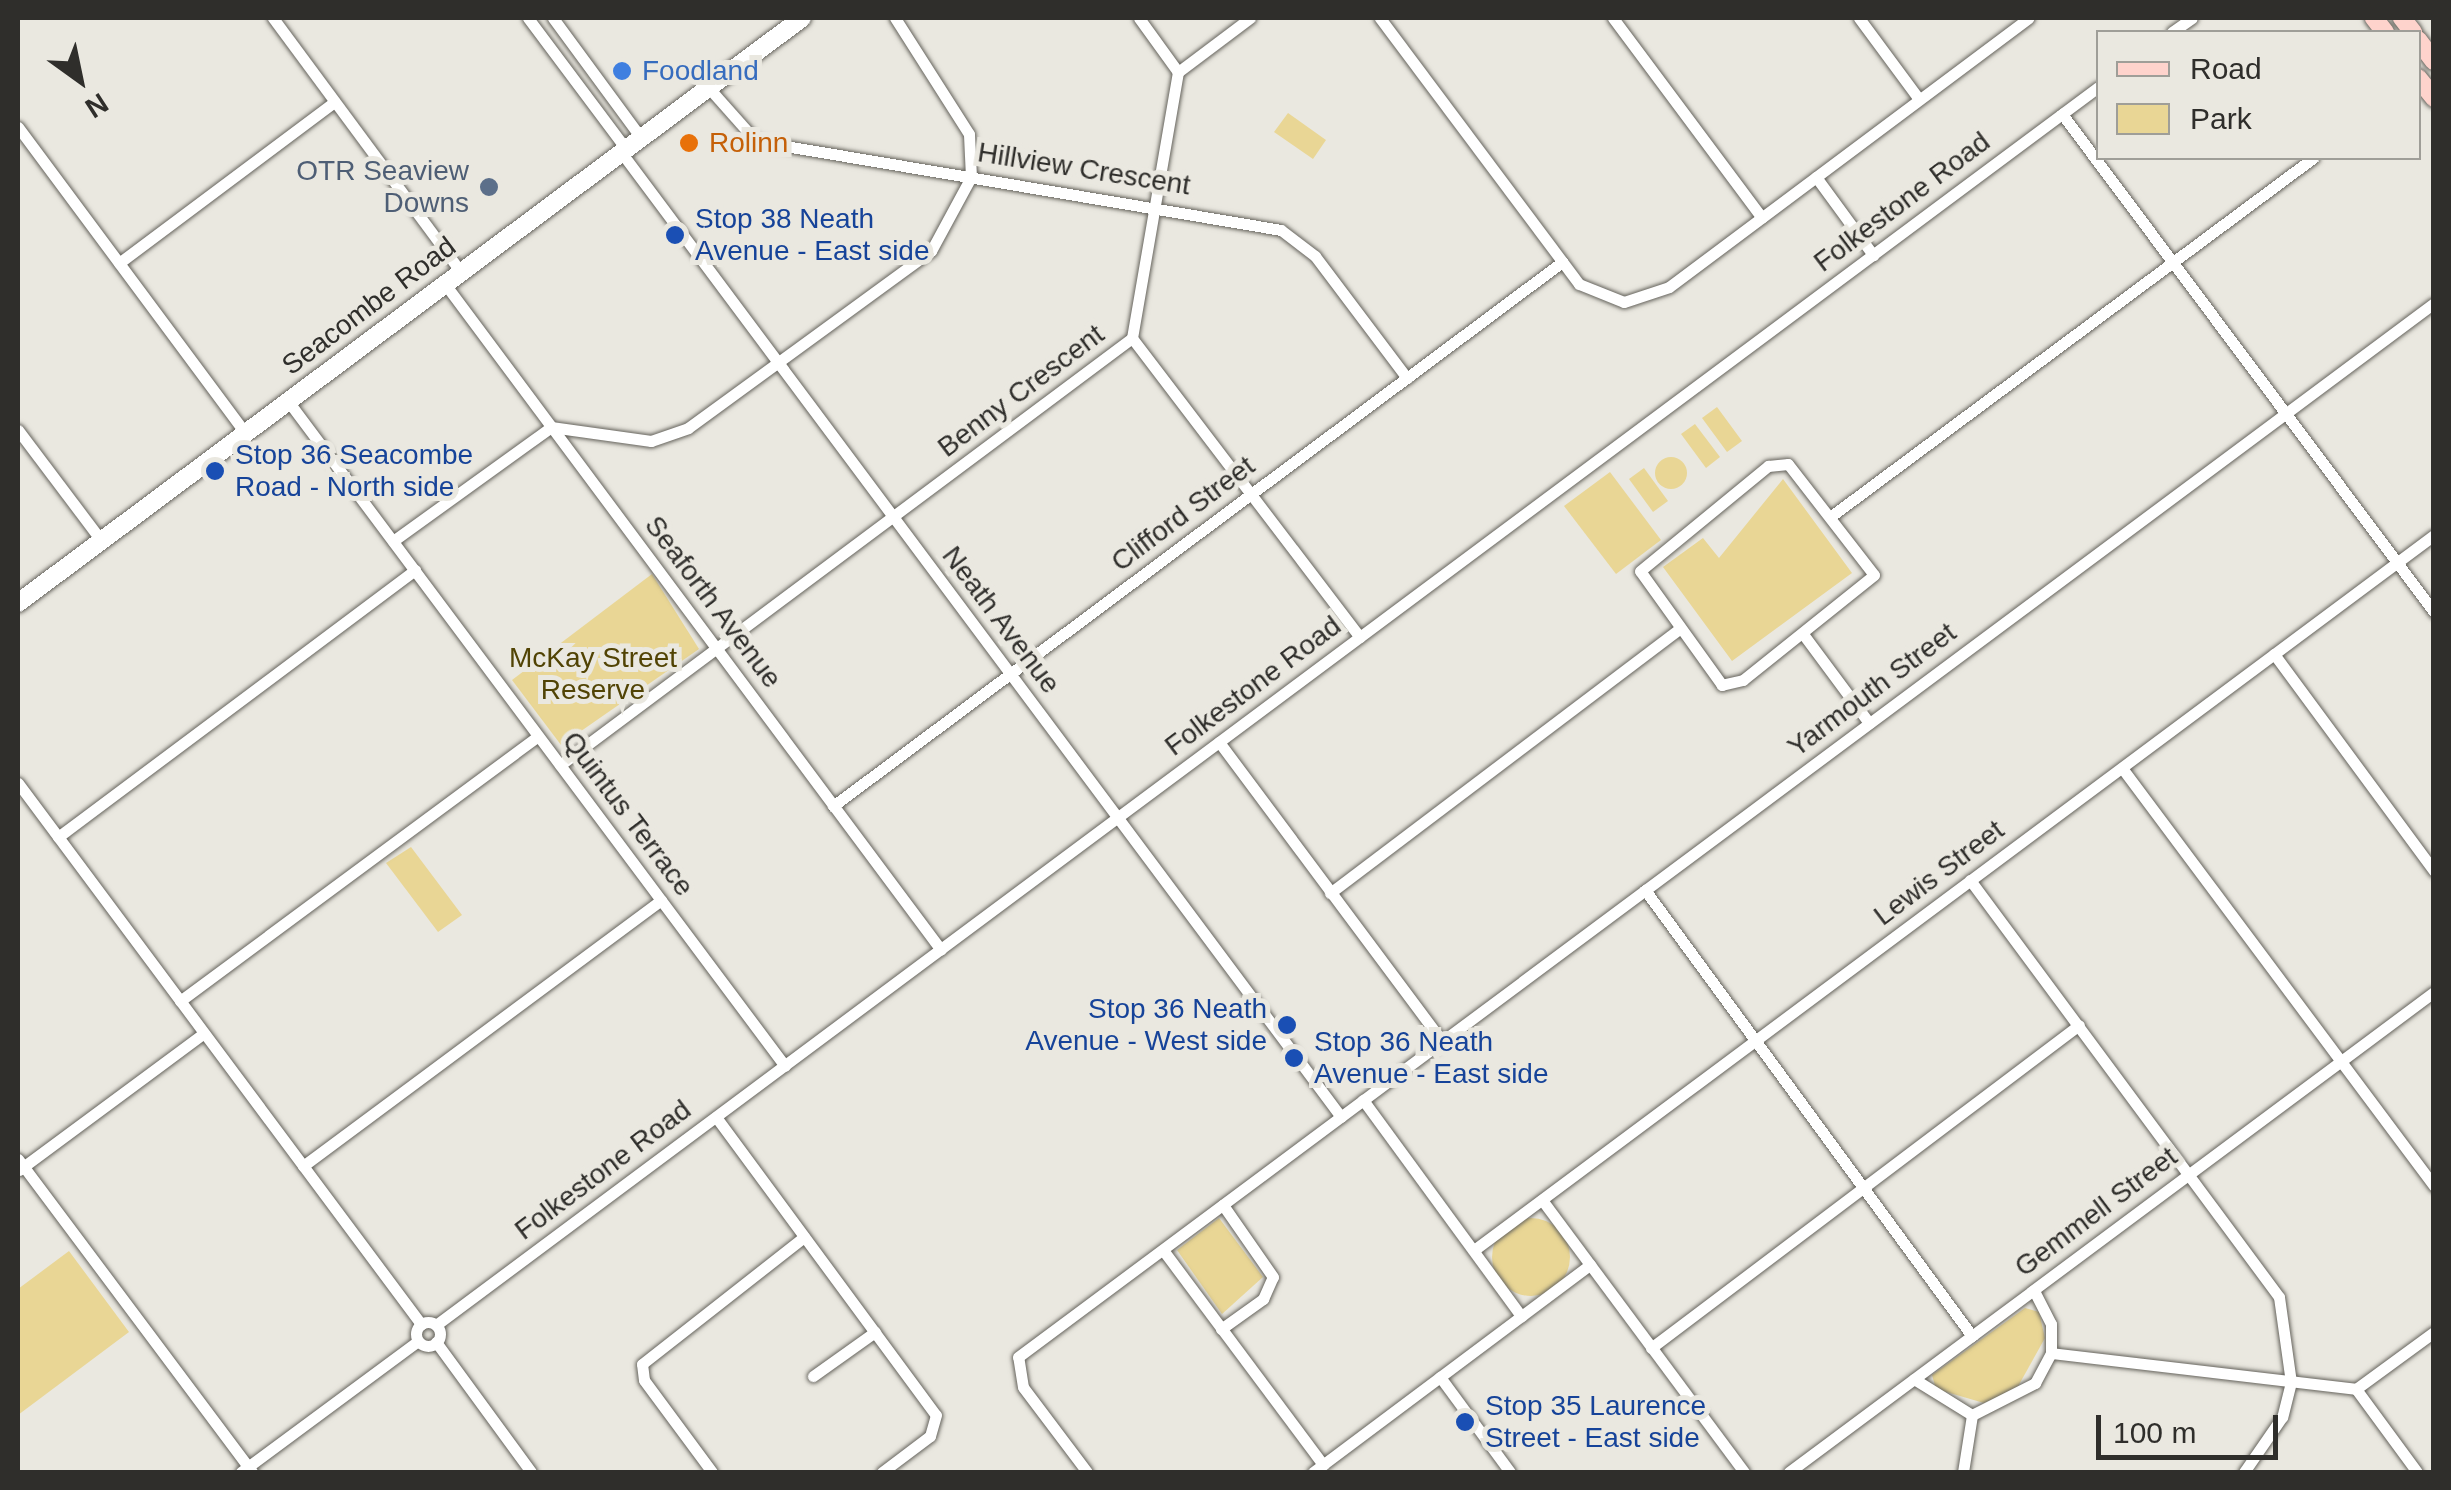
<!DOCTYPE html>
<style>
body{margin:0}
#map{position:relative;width:2451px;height:1490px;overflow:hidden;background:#eae8e0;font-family:Arial,sans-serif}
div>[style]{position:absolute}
.green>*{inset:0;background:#e9d695}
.round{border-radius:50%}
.roads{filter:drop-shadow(0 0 2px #65635c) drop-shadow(0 0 2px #65635c)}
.street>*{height:11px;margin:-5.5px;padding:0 5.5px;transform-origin:5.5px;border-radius:5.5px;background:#fff}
.street>.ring{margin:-5.5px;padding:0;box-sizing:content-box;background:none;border:11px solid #fff;border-radius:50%}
.secondary>*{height:18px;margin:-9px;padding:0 9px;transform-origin:9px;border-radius:9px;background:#fff}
.primary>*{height:18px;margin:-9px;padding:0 9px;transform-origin:9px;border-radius:9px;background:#fed3cc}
.dots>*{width:28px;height:28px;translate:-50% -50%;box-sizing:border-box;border:5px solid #eae8e0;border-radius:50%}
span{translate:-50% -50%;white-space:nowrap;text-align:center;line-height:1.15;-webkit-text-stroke:10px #eae8e0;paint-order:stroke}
.shop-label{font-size:28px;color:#366cbe}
.left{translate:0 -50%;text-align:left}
.food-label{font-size:28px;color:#c56008}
.street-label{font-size:28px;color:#2f2e2b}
.service-label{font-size:28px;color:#4e5e75}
.right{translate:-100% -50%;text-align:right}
.transit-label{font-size:28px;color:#164399}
.park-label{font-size:28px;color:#514304}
.frame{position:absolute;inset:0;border:20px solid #2f2e2b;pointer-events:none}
.legend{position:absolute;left:2096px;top:30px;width:325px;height:130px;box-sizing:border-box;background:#eae8e0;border:2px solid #9f9e98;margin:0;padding:12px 18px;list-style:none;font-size:30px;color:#2f2e2b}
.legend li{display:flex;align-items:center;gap:20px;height:50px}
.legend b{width:50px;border:2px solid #9f9e98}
.north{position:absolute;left:30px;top:30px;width:100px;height:100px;-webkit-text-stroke:8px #eae8e0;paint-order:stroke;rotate:147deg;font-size:28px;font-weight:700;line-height:40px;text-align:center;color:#2f2e2b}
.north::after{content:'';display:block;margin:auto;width:35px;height:45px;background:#2f2e2b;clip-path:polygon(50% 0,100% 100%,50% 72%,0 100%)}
.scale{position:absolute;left:2096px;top:1415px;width:182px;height:45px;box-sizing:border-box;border:5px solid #2f2e2b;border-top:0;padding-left:12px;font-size:30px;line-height:35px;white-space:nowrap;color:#2f2e2b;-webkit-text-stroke:8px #eae8e0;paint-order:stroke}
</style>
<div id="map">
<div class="green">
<div style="clip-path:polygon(1288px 113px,1326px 140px,1313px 159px,1274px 132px)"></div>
<div style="clip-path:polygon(1717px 407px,1742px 441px,1727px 452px,1702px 418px)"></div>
<div style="clip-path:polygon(1695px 424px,1720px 457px,1706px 468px,1681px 434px)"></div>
<div class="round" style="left:1655px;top:457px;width:32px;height:32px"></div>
<div style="clip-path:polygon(1644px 468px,1668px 501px,1653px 512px,1629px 479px)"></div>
<div style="clip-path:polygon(1610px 472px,1661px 540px,1616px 574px,1564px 506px)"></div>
<div style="clip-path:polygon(1783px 479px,1852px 573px,1732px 661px,1663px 567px,1703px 538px,1719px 558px)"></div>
<div style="clip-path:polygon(652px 574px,699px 649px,561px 745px,512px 680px)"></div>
<div style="clip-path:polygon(411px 847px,462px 915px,438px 932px,386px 863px)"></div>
<div style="clip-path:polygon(1219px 1218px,1263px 1277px,1222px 1314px,1177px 1250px)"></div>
<div class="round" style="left:1492px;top:1218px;width:78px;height:78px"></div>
<div style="clip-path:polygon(69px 1251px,129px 1332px,18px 1415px,18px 1289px)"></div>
<div style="clip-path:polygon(2025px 1308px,2039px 1312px,2045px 1338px,2016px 1390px,1984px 1403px,1936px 1389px,1932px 1375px)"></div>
</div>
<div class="roads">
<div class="street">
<div style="left:273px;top:18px;width:316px;rotate:53.5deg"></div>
<div style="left:528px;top:18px;width:164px;rotate:53.2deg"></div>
<div style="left:553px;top:18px;width:149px;rotate:53.7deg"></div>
<div style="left:1380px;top:18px;width:332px;rotate:53.2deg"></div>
<div style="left:1579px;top:284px;width:48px;rotate:21.8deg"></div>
<div style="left:1624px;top:302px;width:47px;rotate:-18.4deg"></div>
<div style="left:1669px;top:287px;width:449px;rotate:-36.8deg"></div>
<div style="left:1613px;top:18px;width:249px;rotate:53.3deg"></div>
<div style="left:1859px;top:18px;width:101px;rotate:53.5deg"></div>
<div style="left:2172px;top:32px;width:24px;rotate:-35deg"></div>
<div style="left:1178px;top:72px;width:90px;rotate:-36.9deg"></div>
<div style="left:708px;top:87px;width:72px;rotate:48.4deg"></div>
<div style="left:756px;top:141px;width:532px;rotate:9.62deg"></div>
<div style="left:1281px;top:230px;width:43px;rotate:37.4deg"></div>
<div style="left:1315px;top:256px;width:153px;rotate:53deg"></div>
<div style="left:2062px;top:114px;width:622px;rotate:53.24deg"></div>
<div style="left:18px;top:127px;width:381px;rotate:53.4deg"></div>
<div style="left:621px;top:152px;width:1204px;rotate:53.27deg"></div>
<div style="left:1816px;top:177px;width:97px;rotate:53.8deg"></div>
<div style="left:119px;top:263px;width:269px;rotate:-36.8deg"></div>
<div style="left:445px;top:284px;width:830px;rotate:53.32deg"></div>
<div style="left:1132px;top:338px;width:376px;rotate:52.7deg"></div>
<div style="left:288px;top:401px;width:830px;rotate:53.23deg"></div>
<div style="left:18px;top:430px;width:138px;rotate:53deg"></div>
<div style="left:1788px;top:464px;width:140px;rotate:52.2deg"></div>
<div style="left:1874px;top:575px;width:168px;rotate:141.3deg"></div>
<div style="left:1743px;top:680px;width:22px;rotate:167deg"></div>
<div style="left:1722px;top:685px;width:140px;rotate:-125.7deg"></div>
<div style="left:1640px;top:571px;width:166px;rotate:-39.4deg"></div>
<div style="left:1768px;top:466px;width:20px;rotate:-6deg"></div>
<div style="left:1834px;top:514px;width:597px;rotate:-36.62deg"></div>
<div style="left:393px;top:541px;width:195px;rotate:-35.8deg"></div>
<div style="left:551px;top:427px;width:101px;rotate:8deg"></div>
<div style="left:651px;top:441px;width:39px;rotate:-19deg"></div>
<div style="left:688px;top:428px;width:301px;rotate:-36.1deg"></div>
<div style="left:931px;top:251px;width:84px;rotate:-61.6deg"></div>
<div style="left:971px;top:177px;width:43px;rotate:-92.7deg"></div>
<div style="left:969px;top:134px;width:138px;rotate:-122.5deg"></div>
<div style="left:1803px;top:634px;width:111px;rotate:53.4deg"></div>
<div style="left:2274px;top:654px;width:270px;rotate:53.6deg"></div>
<div style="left:1219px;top:742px;width:373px;rotate:53.3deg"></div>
<div style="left:560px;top:765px;width:714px;rotate:-36.74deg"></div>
<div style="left:1132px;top:338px;width:270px;rotate:-80.2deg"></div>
<div style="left:1178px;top:72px;width:67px;rotate:-125.8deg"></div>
<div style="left:2122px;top:768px;width:522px;rotate:53.26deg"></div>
<div style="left:18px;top:783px;width:675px;rotate:53.32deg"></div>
<div style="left:833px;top:806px;width:910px;rotate:-36.73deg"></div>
<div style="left:58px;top:837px;width:446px;rotate:-36.8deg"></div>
<div style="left:1970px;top:880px;width:519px;rotate:53.46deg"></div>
<div style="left:2279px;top:1297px;width:86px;rotate:82deg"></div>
<div style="left:2291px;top:1382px;width:36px;rotate:104deg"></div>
<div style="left:2282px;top:1417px;width:67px;rotate:124.6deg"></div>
<div style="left:1645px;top:890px;width:553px;rotate:53.75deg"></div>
<div style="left:1330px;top:893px;width:435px;rotate:-37.1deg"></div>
<div style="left:180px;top:1001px;width:445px;rotate:-36.5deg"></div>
<div style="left:1363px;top:1100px;width:268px;rotate:53.8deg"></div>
<div style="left:716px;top:1117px;width:370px;rotate:53.6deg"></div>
<div style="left:936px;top:1415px;width:22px;rotate:106deg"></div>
<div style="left:930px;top:1436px;width:60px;rotate:143.1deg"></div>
<div style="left:18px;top:1159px;width:391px;rotate:53.2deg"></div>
<div style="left:303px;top:1166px;width:446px;rotate:-36.6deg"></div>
<div style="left:19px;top:1170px;width:230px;rotate:-36.5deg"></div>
<div style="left:1542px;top:1200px;width:339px;rotate:53.4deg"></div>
<div style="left:1163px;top:1250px;width:268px;rotate:53.3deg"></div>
<div style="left:1474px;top:1250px;width:1197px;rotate:-36.68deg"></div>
<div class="ring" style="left:416px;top:1322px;width:13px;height:13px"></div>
<div style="left:436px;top:1325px;width:2072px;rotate:-36.68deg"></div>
<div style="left:1221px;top:1329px;width:52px;rotate:-35.5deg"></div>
<div style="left:1263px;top:1299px;width:24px;rotate:-66deg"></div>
<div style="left:1273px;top:1277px;width:88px;rotate:-124.8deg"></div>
<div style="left:436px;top:1342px;width:161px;rotate:53.8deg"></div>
<div style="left:1651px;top:1348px;width:536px;rotate:-37.04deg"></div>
<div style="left:2051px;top:1353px;width:307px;rotate:6.7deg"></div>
<div style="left:2356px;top:1389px;width:103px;rotate:53.7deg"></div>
<div style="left:813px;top:1376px;width:76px;rotate:-35.4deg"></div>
<div style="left:1440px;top:1377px;width:118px;rotate:53.6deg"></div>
<div style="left:1914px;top:1379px;width:68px;rotate:31.8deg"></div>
<div style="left:1972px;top:1415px;width:71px;rotate:-26.9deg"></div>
<div style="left:2035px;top:1383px;width:34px;rotate:-62deg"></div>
<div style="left:2051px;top:1353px;width:29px;rotate:-90deg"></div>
<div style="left:2051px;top:1324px;width:38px;rotate:-117deg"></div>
<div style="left:2356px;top:1389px;width:97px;rotate:-36.2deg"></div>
<div style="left:241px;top:1472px;width:220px;rotate:-36.5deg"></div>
<div style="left:712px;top:1472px;width:114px;rotate:-126.5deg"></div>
<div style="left:644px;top:1380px;width:16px;rotate:-97deg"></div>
<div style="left:642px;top:1364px;width:206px;rotate:-38.1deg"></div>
<div style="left:1087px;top:1472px;width:106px;rotate:-127deg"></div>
<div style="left:1023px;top:1387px;width:30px;rotate:-99deg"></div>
<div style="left:1018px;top:1357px;width:1765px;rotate:-36.66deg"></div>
<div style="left:1313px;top:1472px;width:346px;rotate:-36.8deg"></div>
<div style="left:1789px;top:1472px;width:804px;rotate:-36.66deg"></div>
<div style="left:1963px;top:1472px;width:58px;rotate:-81deg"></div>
</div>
<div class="secondary">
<div style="left:18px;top:603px;width:978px;rotate:-36.73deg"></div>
</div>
<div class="primary">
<div style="left:2374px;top:18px;width:18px;rotate:52deg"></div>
<div style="left:2402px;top:18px;width:18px;rotate:52deg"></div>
<div style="left:2418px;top:40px;width:26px;rotate:53deg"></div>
<div style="left:2418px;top:78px;width:26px;rotate:51deg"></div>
</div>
</div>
<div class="dots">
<div style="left:622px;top:71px;background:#3f7fe0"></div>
<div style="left:689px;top:143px;background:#e8710a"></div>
<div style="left:489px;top:187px;background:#5c6f8a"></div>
<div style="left:675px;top:235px;background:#1a4fb4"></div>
<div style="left:215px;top:471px;background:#1a4fb4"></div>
<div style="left:1287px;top:1025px;background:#1a4fb4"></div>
<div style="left:1294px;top:1058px;background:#1a4fb4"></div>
<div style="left:1465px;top:1422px;background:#1a4fb4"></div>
</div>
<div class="shop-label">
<span class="left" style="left:642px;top:71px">Foodland</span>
</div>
<div class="food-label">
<span class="left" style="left:709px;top:143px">Rolinn</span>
</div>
<div class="street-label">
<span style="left:1084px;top:169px;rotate:9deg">Hillview Crescent</span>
<span style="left:1902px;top:202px;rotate:-37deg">Folkestone Road</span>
<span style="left:369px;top:306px;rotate:-37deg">Seacombe Road</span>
<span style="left:1021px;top:391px;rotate:-37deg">Benny Crescent</span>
<span style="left:1183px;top:514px;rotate:-37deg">Clifford Street</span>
<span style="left:713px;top:602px;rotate:53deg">Seaforth Avenue</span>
<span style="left:1001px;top:620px;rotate:53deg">Neath Avenue</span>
<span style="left:1253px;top:686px;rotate:-37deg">Folkestone Road</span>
<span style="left:1872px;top:690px;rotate:-37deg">Yarmouth Street</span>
<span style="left:628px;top:814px;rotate:53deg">Quintus Terrace</span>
<span style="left:1939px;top:873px;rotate:-37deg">Lewis Street</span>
<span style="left:603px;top:1170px;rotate:-37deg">Folkestone Road</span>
<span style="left:2096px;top:1212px;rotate:-37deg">Gemmell Street</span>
</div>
<div class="service-label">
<span class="right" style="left:469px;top:187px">OTR Seaview<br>Downs</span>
</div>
<div class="transit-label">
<span class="left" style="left:695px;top:235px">Stop 38 Neath<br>Avenue - East side</span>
<span class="left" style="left:235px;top:471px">Stop 36 Seacombe<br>Road - North side</span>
<span class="right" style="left:1267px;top:1025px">Stop 36 Neath<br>Avenue - West side</span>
<span class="left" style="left:1314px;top:1058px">Stop 36 Neath<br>Avenue - East side</span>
<span class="left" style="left:1485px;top:1422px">Stop 35 Laurence<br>Street - East side</span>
</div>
<div class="park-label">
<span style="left:593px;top:674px">McKay Street<br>Reserve</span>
</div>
<div class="frame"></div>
<ul class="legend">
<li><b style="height:12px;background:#fed3cc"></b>Road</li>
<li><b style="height:28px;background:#e9d695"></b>Park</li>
</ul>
<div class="north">N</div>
<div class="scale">100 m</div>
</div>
